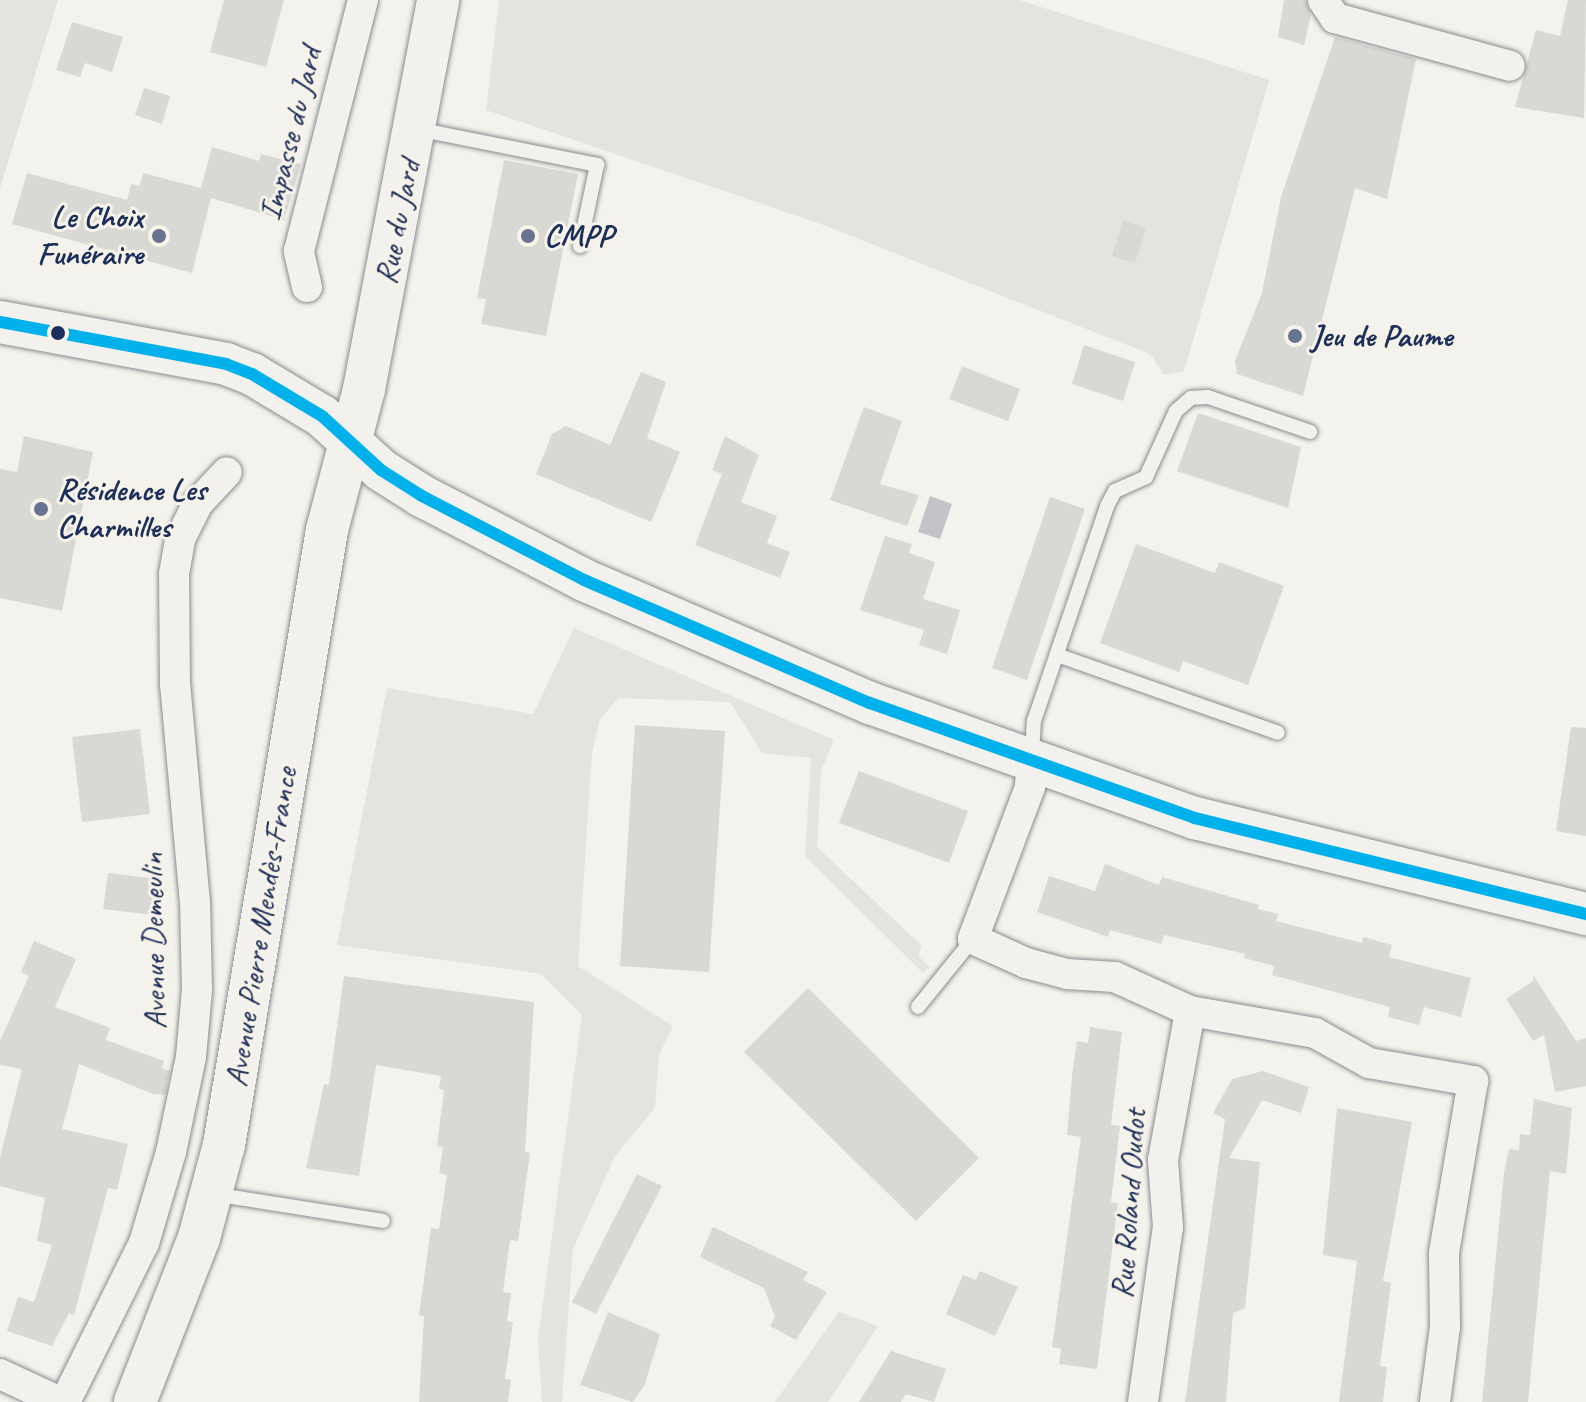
<!DOCTYPE html>
<meta charset="utf-8">
<style>
body{margin:0}
#map{position:relative;width:1586px;height:1402px;overflow:hidden;background:#f4f2ec;font-family:Caveat,sans-serif}
div>[style]{position:absolute}
.built>*{inset:0;background:#e4e3df}
.water>*{inset:0;background:#c2c4c8}
.building>*{inset:0;background:#d8d8d5}
.roads{filter:drop-shadow(0 0 2px #898c92) drop-shadow(0 0 2px #898c92)}
.lane>*{height:14px;margin:-7px;padding:0 7px;transform-origin:7px;border-radius:7px;background:#f2f1ed}
.street>*{height:30px;margin:-15px;padding:0 15px;transform-origin:15px;border-radius:15px;background:#f2f1ed}
.secondary>*{height:42px;margin:-21px;padding:0 21px;transform-origin:21px;border-radius:21px;background:#f2f1ed}
.bus-1>*{height:12px;margin:-6px;padding:0 6px;transform-origin:6px;border-radius:6px;background:#00b1eb}
.dots>*{width:22px;height:22px;translate:-50% -50%;box-sizing:border-box;border:4px solid #f7f3e8;border-radius:50%}
span{translate:-50% -50%;white-space:nowrap;text-align:center;line-height:1.15;-webkit-text-stroke:6px #f7f3e8;paint-order:stroke}
.street-label{font-size:32px;color:#1b2f5e}
.poi-label{font-size:32px;color:#1b2f5e;font-weight:700}
.right{translate:-100% -50%;text-align:right}
.left{translate:0 -50%;text-align:left}
</style>
<div id="map">
<div class="built">
<div style="clip-path:polygon(0 0,58px 0,0 188px)"></div>
<div style="clip-path:polygon(499px 0,1019px 0,1269px 80px,1184px 371px,1164px 375px,1150px 354px,818px 223px,486px 110px)"></div>
<div style="clip-path:polygon(574px 628px,834px 740px,821px 771px,817px 847px,922px 946px,918px 956px,930px 967px,923px 973px,805px 856px,811px 758px,762px 753px,730px 702px,619px 698px,600px 719px,592px 753px,578px 966px,673px 1026px,659px 1055px,655px 1108px,615px 1156px,573px 1249px,562px 1402px,542px 1402px,538px 1339px,582px 1015px,541px 974px,337px 945px,387px 688px,533px 714px)"></div>
<div style="clip-path:polygon(839px 1312px,878px 1326px,828px 1402px,775px 1402px)"></div>
</div>
<div class="water">
<div style="clip-path:polygon(930px 496px,952px 504px,940px 539px,918px 532px)"></div>
</div>
<div class="building">
<div style="clip-path:polygon(224px 0,284px 0,266px 67px,210px 52px)"></div>
<div style="clip-path:polygon(1284px 0,1305px 0,1311px 15px,1304px 45px,1278px 37px)"></div>
<div style="clip-path:polygon(1568px 0,1586px 0,1584px 118px,1515px 107px,1536px 30px,1560px 36px)"></div>
<div style="clip-path:polygon(72px 22px,123px 37px,112px 72px,85px 63px,80px 77px,56px 70px)"></div>
<div style="clip-path:polygon(1335px 37px,1416px 59px,1387px 199px,1355px 188px,1303px 396px,1237px 374px,1235px 361px,1262px 293px,1281px 197px)"></div>
<div style="clip-path:polygon(144px 88px,170px 96px,162px 124px,135px 115px)"></div>
<div style="clip-path:polygon(212px 147px,259px 161px,261px 154px,301px 164px,284px 220px,211px 198px,192px 273px,12px 224px,27px 173px,127px 200px,131px 184px,140px 186px,143px 173px,201px 188px)"></div>
<div style="clip-path:polygon(504px 160px,578px 174px,546px 336px,481px 324px,486px 299px,477px 298px)"></div>
<div style="clip-path:polygon(1123px 220px,1146px 228px,1135px 263px,1112px 256px)"></div>
<div style="clip-path:polygon(1084px 345px,1135px 362px,1123px 401px,1072px 384px)"></div>
<div style="clip-path:polygon(962px 366px,1020px 389px,1008px 421px,949px 399px)"></div>
<div style="clip-path:polygon(641px 372px,666px 382px,647px 438px,680px 452px,651px 522px,536px 474px,552px 434px,566px 426px,610px 445px)"></div>
<div style="clip-path:polygon(864px 407px,902px 421px,880px 484px,919px 495px,907px 526px,830px 500px)"></div>
<div style="clip-path:polygon(1198px 413px,1301px 447px,1288px 508px,1177px 471px)"></div>
<div style="clip-path:polygon(24px 436px,93px 452px,62px 611px,0 598px,0 469px,17px 472px)"></div>
<div style="clip-path:polygon(725px 436px,759px 455px,741px 502px,777px 516px,767px 543px,790px 552px,780px 578px,695px 545px,722px 474px,712px 470px)"></div>
<div style="clip-path:polygon(1050px 497px,1085px 509px,1027px 680px,992px 668px)"></div>
<div style="clip-path:polygon(885px 536px,912px 544px,909px 553px,935px 562px,923px 599px,960px 610px,947px 654px,919px 645px,924px 630px,860px 610px)"></div>
<div style="clip-path:polygon(1136px 544px,1215px 573px,1219px 562px,1284px 586px,1248px 685px,1183px 661px,1179px 672px,1100px 643px)"></div>
<div style="clip-path:polygon(635px 725px,725px 731px,709px 972px,620px 966px)"></div>
<div style="clip-path:polygon(1571px 727px,1586px 728px,1586px 836px,1556px 831px)"></div>
<div style="clip-path:polygon(140px 729px,150px 814px,82px 822px,72px 737px)"></div>
<div style="clip-path:polygon(859px 771px,968px 811px,949px 863px,839px 823px)"></div>
<div style="clip-path:polygon(1105px 864px,1159px 885px,1162px 877px,1259px 905px,1258px 909px,1278px 914px,1276px 921px,1362px 943px,1363px 937px,1392px 945px,1389px 957px,1471px 978px,1461px 1017px,1424px 1007px,1419px 1025px,1388px 1017px,1390px 1007px,1272px 975px,1274px 966px,1244px 958px,1245px 954px,1164px 935px,1161px 944px,1110px 930px,1108px 937px,1037px 912px,1049px 876px,1095px 891px)"></div>
<div style="clip-path:polygon(108px 873px,159px 879px,154px 915px,103px 909px)"></div>
<div style="clip-path:polygon(34px 941px,76px 959px,55px 1007px,110px 1028px,106px 1040px,164px 1061px,162px 1068px,170px 1071px,165px 1095px,153px 1094px,79px 1064px,62px 1129px,128px 1144px,117px 1190px,108px 1188px,74px 1315px,69px 1313px,52px 1346px,7px 1331px,18px 1297px,34px 1302px,52px 1245px,37px 1241px,45px 1198px,0 1186px,0 1158px,22px 1069px,0 1065px,0 1041px,29px 976px,21px 972px)"></div>
<div style="clip-path:polygon(1533px 975px,1576px 1041px,1586px 1038px,1586px 1086px,1555px 1092px,1544px 1035px,1533px 1041px,1506px 999px,1533px 981px)"></div>
<div style="clip-path:polygon(344px 976px,534px 1002px,525px 1152px,530px 1153px,518px 1241px,510px 1240px,503px 1292px,511px 1293px,507px 1321px,513px 1322px,505px 1379px,511px 1380px,508px 1402px,419px 1402px,424px 1316px,419px 1315px,431px 1228px,439px 1229px,447px 1175px,439px 1173px,443px 1147px,437px 1146px,444px 1090px,439px 1089px,441px 1076px,376px 1065px,359px 1176px,306px 1168px,324px 1084px,329px 1085px)"></div>
<div style="clip-path:polygon(808px 988px,979px 1158px,916px 1221px,744px 1052px)"></div>
<div style="clip-path:polygon(1090px 1027px,1122px 1032px,1111px 1125px,1120px 1126px,1111px 1202px,1118px 1203px,1097px 1369px,1059px 1364px,1061px 1349px,1052px 1347px,1081px 1137px,1067px 1135px,1072px 1076px,1077px 1041px,1088px 1043px)"></div>
<div style="clip-path:polygon(1263px 1071px,1309px 1087px,1301px 1113px,1262px 1100px,1229px 1158px,1260px 1162px,1245px 1308px,1233px 1313px,1226px 1402px,1185px 1402px,1225px 1119px,1213px 1113px,1232px 1079px)"></div>
<div style="clip-path:polygon(1534px 1099px,1572px 1108px,1566px 1174px,1550px 1171px,1528px 1402px,1482px 1402px,1504px 1172px,1509px 1149px,1519px 1150px,1520px 1134px,1530px 1135px)"></div>
<div style="clip-path:polygon(1337px 1108px,1412px 1122px,1383px 1281px,1391px 1283px,1380px 1366px,1387px 1367px,1383px 1402px,1339px 1402px,1357px 1261px,1323px 1255px)"></div>
<div style="clip-path:polygon(637px 1174px,662px 1186px,596px 1314px,572px 1302px)"></div>
<div style="clip-path:polygon(713px 1227px,808px 1272px,803px 1280px,827px 1292px,796px 1340px,770px 1326px,775px 1317px,764px 1288px,700px 1257px)"></div>
<div style="clip-path:polygon(980px 1271px,1018px 1287px,995px 1336px,946px 1314px,963px 1275px,976px 1280px)"></div>
<div style="clip-path:polygon(608px 1312px,660px 1334px,645px 1384px,633px 1402px,580px 1385px)"></div>
<div style="clip-path:polygon(891px 1351px,946px 1369px,934px 1402px,906px 1394px,901px 1402px,859px 1402px)"></div>
</div>
<div class="roads">
<div class="lane">
<div style="left:417px;top:129px;width:184px;rotate:11.3deg"></div>
<div style="left:597px;top:165px;width:83px;rotate:101.9deg"></div>
<div style="left:1057px;top:655px;width:234px;rotate:19.4deg"></div>
<div style="left:1032px;top:756px;width:35px;rotate:-87deg"></div>
<div style="left:1034px;top:721px;width:227px;rotate:-71.2deg"></div>
<div style="left:1107px;top:506px;width:17px;rotate:-62deg"></div>
<div style="left:1115px;top:491px;width:34px;rotate:-24deg"></div>
<div style="left:1146px;top:477px;width:72px;rotate:-65.6deg"></div>
<div style="left:1176px;top:411px;width:20px;rotate:-41deg"></div>
<div style="left:1191px;top:398px;width:17px;rotate:-3deg"></div>
<div style="left:1208px;top:397px;width:108px;rotate:18.9deg"></div>
<div style="left:918px;top:1007px;width:87px;rotate:-51deg"></div>
<div style="left:213px;top:1194px;width:172px;rotate:9deg"></div>
</div>
<div class="street">
<div style="left:1323px;top:0;width:22px;rotate:56deg"></div>
<div style="left:1335px;top:18px;width:181px;rotate:15.3deg"></div>
<div style="left:307px;top:287px;width:37px;rotate:-103deg"></div>
<div style="left:299px;top:251px;width:259px;rotate:-75.7deg"></div>
<div style="left:1032px;top:762px;width:25px;rotate:95deg"></div>
<div style="left:1030px;top:787px;width:162px;rotate:110.6deg"></div>
<div style="left:973px;top:939px;width:58px;rotate:24.4deg"></div>
<div style="left:1026px;top:963px;width:42px;rotate:15deg"></div>
<div style="left:1067px;top:974px;width:48px;rotate:3.6deg"></div>
<div style="left:1115px;top:977px;width:82px;rotate:24.4deg"></div>
<div style="left:1190px;top:1011px;width:127px;rotate:10deg"></div>
<div style="left:1315px;top:1033px;width:62px;rotate:29.1deg"></div>
<div style="left:1369px;top:1063px;width:106px;rotate:9.8deg"></div>
<div style="left:1473px;top:1081px;width:174px;rotate:99.6deg"></div>
<div style="left:1444px;top:1253px;width:74px;rotate:89.2deg"></div>
<div style="left:1445px;top:1327px;width:76px;rotate:97.6deg"></div>
<div style="left:0;top:1374px;width:66px;rotate:25deg"></div>
<div style="left:65px;top:1402px;width:178px;rotate:-63.6deg"></div>
<div style="left:144px;top:1243px;width:95px;rotate:-73.5deg"></div>
<div style="left:171px;top:1152px;width:97px;rotate:-78.1deg"></div>
<div style="left:191px;top:1057px;width:67px;rotate:-84.9deg"></div>
<div style="left:197px;top:990px;width:87px;rotate:-91.3deg"></div>
<div style="left:195px;top:903px;width:219px;rotate:-95.2deg"></div>
<div style="left:175px;top:685px;width:111px;rotate:-90.5deg"></div>
<div style="left:174px;top:574px;width:36px;rotate:-80deg"></div>
<div style="left:180px;top:539px;width:40px;rotate:-63.4deg"></div>
<div style="left:198px;top:503px;width:42px;rotate:-46.9deg"></div>
<div style="left:1143px;top:1402px;width:177px;rotate:-81.9deg"></div>
<div style="left:1168px;top:1227px;width:67px;rotate:-94.3deg"></div>
<div style="left:1163px;top:1160px;width:151px;rotate:-79.7deg"></div>
</div>
<div class="secondary">
<div style="left:0;top:322px;width:230px;rotate:10.5deg"></div>
<div style="left:226px;top:364px;width:28px;rotate:21deg"></div>
<div style="left:252px;top:374px;width:82px;rotate:31deg"></div>
<div style="left:322px;top:416px;width:80px;rotate:42.5deg"></div>
<div style="left:381px;top:470px;width:49px;rotate:32.4deg"></div>
<div style="left:422px;top:496px;width:182px;rotate:27.4deg"></div>
<div style="left:584px;top:580px;width:311px;rotate:23.3deg"></div>
<div style="left:870px;top:703px;width:345px;rotate:19.5deg"></div>
<div style="left:1195px;top:818px;width:403px;rotate:13.8deg"></div>
<div style="left:135px;top:1402px;width:176px;rotate:-68.7deg"></div>
<div style="left:199px;top:1238px;width:96px;rotate:-75deg"></div>
<div style="left:224px;top:1145px;width:624px;rotate:-80.49deg"></div>
<div style="left:327px;top:530px;width:146px;rotate:-75.3deg"></div>
<div style="left:364px;top:389px;width:396px;rotate:-79.2deg"></div>
</div>
</div>
<div class="bus-1">
<div style="left:0;top:322px;width:230px;rotate:10.5deg"></div>
<div style="left:226px;top:364px;width:28px;rotate:21deg"></div>
<div style="left:252px;top:374px;width:82px;rotate:31deg"></div>
<div style="left:322px;top:416px;width:80px;rotate:42.5deg"></div>
<div style="left:381px;top:470px;width:49px;rotate:32.4deg"></div>
<div style="left:422px;top:496px;width:182px;rotate:27.4deg"></div>
<div style="left:584px;top:580px;width:311px;rotate:23.3deg"></div>
<div style="left:870px;top:703px;width:345px;rotate:19.5deg"></div>
<div style="left:1195px;top:818px;width:403px;rotate:13.8deg"></div>
</div>
<div class="dots">
<div style="left:159px;top:236px;background:#677390"></div>
<div style="left:528px;top:236px;background:#677390"></div>
<div style="left:58px;top:333px;background:#1b2f5e"></div>
<div style="left:1295px;top:336px;background:#677390"></div>
<div style="left:41px;top:509px;background:#677390"></div>
</div>
<div class="street-label">
<span style="left:291px;top:134px;rotate:-76deg">Impasse du Jard</span>
<span style="left:398px;top:222px;rotate:-79deg">Rue du Jard</span>
<span style="left:261px;top:927px;rotate:-81deg">Avenue Pierre Mendès-France</span>
<span style="left:154px;top:941px;rotate:-91deg">Avenue Demeulin</span>
<span style="left:1129px;top:1204px;rotate:-86deg">Rue Roland Oudot</span>
</div>
<div class="poi-label">
<span class="right" style="left:143px;top:236px">Le Choix<br>Funéraire</span>
<span class="left" style="left:544px;top:236px">CMPP</span>
<span class="left" style="left:1311px;top:336px">Jeu de Paume</span>
<span class="left" style="left:57px;top:509px">Résidence Les<br>Charmilles</span>
</div>
</div>
